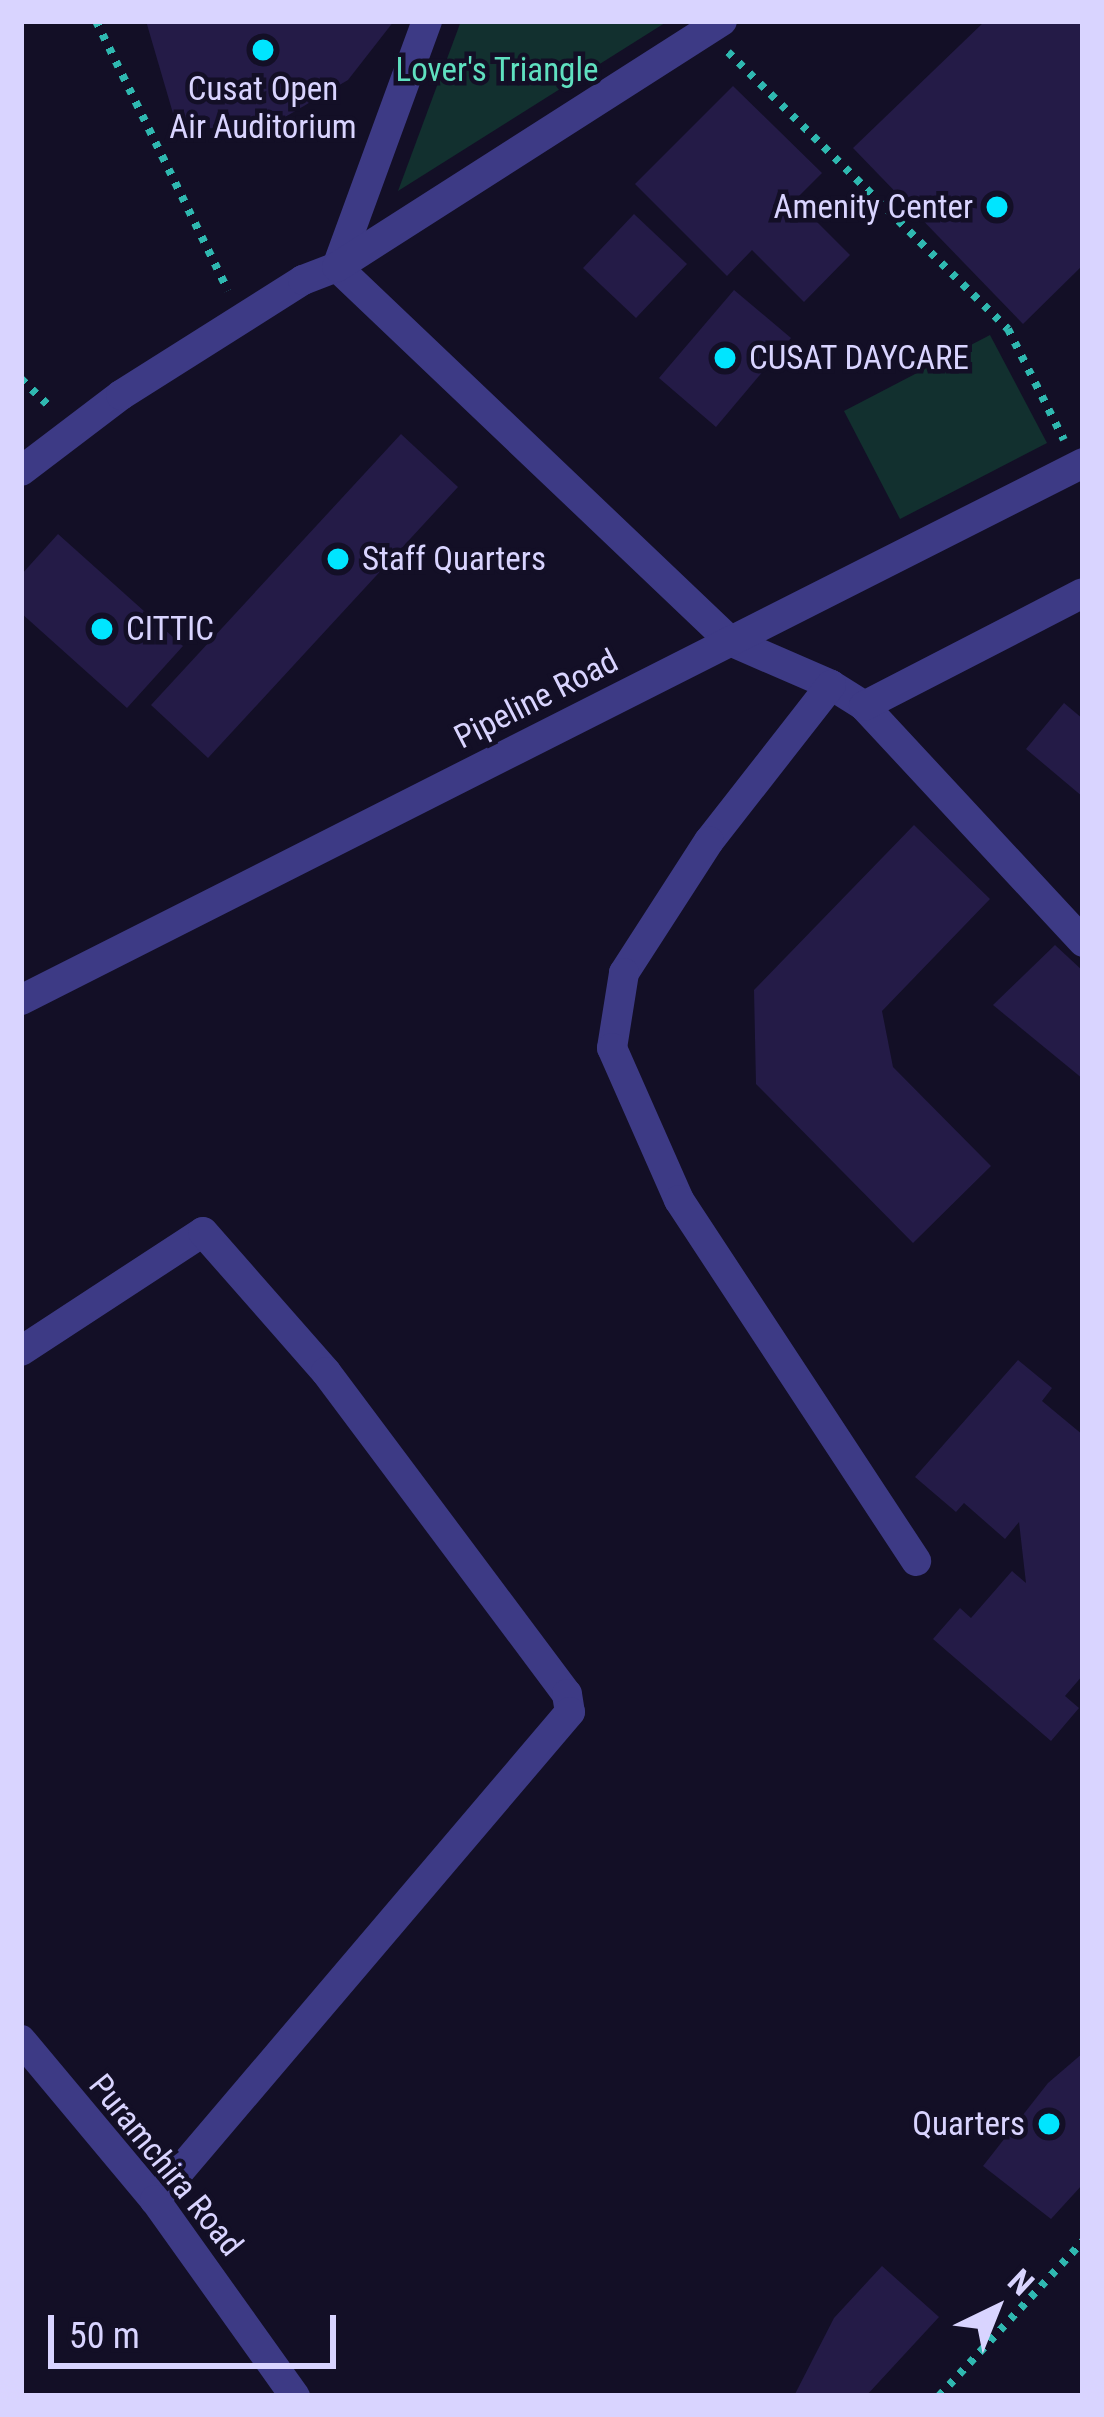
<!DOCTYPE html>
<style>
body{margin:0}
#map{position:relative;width:1104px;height:2417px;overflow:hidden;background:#130f26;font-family:"Roboto Condensed",sans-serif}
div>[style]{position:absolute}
.green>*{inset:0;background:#12302f}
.building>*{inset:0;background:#241b47}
.path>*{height:8px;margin-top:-4px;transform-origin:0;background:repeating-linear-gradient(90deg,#2fb8b0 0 6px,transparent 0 15px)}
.minor>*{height:30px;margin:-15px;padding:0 15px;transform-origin:15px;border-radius:15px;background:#3d3a85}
.dots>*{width:33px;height:33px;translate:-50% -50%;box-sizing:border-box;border:6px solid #130f26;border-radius:50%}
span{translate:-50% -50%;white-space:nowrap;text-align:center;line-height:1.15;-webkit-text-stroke:9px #130f26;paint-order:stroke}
.park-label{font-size:33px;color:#5fe0c0}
.poi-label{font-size:33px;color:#d9d4ff}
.right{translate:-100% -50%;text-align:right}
.left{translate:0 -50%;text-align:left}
.street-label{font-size:33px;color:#d9d4ff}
.frame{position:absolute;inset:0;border:24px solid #d9d4ff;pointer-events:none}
.north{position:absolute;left:936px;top:2249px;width:120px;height:120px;-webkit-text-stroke:9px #130f26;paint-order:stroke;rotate:43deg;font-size:33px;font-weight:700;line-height:48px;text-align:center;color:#d9d4ff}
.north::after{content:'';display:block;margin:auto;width:42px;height:54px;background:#d9d4ff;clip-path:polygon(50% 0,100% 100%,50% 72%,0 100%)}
.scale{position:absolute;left:48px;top:2315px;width:288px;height:54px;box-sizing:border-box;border:6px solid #d9d4ff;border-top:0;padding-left:15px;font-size:36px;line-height:42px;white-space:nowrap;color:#d9d4ff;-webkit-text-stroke:9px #130f26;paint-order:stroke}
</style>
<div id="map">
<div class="green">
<div style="clip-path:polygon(461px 21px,668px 21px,398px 191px)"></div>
<div style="clip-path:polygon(990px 335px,1047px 443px,900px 519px,844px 411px)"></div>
</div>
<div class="building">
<div style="clip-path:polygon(146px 21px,394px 21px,348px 80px,263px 130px,177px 127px)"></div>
<div style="clip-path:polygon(985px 21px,1083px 21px,1083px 265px,1023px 324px,853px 148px)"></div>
<div style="clip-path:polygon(733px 86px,822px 173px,795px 200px,850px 255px,804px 302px,752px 250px,727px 276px,635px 184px)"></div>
<div style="clip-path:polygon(634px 214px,687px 264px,636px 318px,583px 268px)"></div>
<div style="clip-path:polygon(734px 290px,791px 338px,716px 427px,659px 378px)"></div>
<div style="clip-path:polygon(401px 434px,458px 487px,208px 758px,151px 705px)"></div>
<div style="clip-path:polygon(58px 534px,183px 646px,127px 708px,21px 613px,21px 575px)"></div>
<div style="clip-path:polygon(1064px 703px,1083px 719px,1083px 797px,1026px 749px)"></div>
<div style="clip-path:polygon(914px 825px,990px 899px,882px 1011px,893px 1067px,991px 1166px,913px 1243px,756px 1084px,754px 990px)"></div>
<div style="clip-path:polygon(1055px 945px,1083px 971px,1083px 1079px,993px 1005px)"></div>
<div style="clip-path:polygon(1018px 1360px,1052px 1388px,1042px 1401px,1083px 1435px,1083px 1675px,1065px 1696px,1079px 1708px,1051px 1741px,933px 1639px,960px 1608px,971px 1618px,1012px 1571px,1026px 1583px,1019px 1522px,1005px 1539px,964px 1503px,956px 1512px,915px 1477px)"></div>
<div style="clip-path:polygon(1083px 2053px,1083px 2184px,1051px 2219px,983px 2166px,1048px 2083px)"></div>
<div style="clip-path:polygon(882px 2266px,939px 2317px,866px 2396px,794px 2396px,834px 2318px)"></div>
</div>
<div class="path">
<div style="left:96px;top:21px;width:300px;rotate:63.9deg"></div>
<div style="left:728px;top:52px;width:394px;rotate:44.7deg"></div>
<div style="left:1008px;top:329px;width:124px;rotate:63.2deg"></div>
<div style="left:21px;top:379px;width:42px;rotate:44deg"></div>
<div style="left:939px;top:2396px;width:212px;rotate:-47.1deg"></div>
</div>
<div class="minor">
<div style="left:427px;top:21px;width:262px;rotate:110.1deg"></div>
<div style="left:337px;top:267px;width:543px;rotate:43.58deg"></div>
<div style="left:730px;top:641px;width:110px;rotate:23.5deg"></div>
<div style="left:831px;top:685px;width:39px;rotate:32deg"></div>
<div style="left:864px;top:706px;width:322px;rotate:47.1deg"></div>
<div style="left:21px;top:471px;width:126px;rotate:-37.2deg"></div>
<div style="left:121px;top:395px;width:215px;rotate:-32.3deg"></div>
<div style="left:303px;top:280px;width:36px;rotate:-21deg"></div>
<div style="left:337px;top:267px;width:457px;rotate:-32.6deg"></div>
<div style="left:831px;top:685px;width:198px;rotate:128deg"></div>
<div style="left:709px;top:841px;width:157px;rotate:122.8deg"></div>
<div style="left:624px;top:973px;width:76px;rotate:99.1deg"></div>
<div style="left:612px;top:1048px;width:166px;rotate:66.2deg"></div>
<div style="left:679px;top:1200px;width:432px;rotate:56.7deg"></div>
<div style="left:864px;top:706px;width:246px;rotate:-27.3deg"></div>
<div style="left:21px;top:1000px;width:1190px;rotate:-26.82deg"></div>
<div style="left:21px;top:1351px;width:217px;rotate:-33.2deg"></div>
<div style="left:203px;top:1232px;width:186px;rotate:48.7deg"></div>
<div style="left:326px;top:1372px;width:402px;rotate:53.2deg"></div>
<div style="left:567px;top:1694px;width:18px;rotate:81deg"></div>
<div style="left:570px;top:1712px;width:641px;rotate:130.38deg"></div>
<div style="left:21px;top:2040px;width:209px;rotate:50.1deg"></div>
<div style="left:155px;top:2200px;width:241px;rotate:54.5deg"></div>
</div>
<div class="dots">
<div style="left:263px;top:50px;background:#00e5ff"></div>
<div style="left:997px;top:207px;background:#00e5ff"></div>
<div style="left:725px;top:358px;background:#00e5ff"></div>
<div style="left:338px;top:559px;background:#00e5ff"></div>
<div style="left:102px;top:629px;background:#00e5ff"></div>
<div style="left:1049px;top:2124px;background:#00e5ff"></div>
</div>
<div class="park-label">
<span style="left:497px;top:70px">Lover's Triangle</span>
</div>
<div class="poi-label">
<span style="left:263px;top:108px">Cusat Open<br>Air Auditorium</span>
<span class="right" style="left:973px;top:207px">Amenity Center</span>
<span class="left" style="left:749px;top:358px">CUSAT DAYCARE</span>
<span class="left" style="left:362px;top:559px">Staff Quarters</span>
<span class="left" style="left:126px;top:629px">CITTIC</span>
<span class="right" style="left:1025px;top:2124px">Quarters</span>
</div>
<div class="street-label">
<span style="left:536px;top:699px;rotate:-27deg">Pipeline Road</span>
<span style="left:166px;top:2165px;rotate:51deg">Puramchira Road</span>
</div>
<div class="frame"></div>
<div class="north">N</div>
<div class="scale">50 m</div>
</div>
